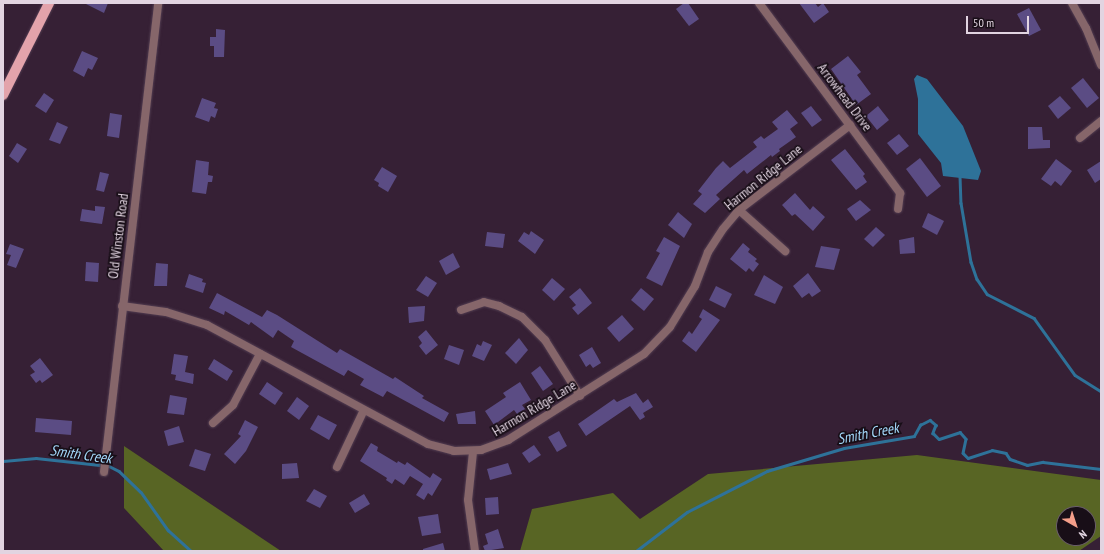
<!DOCTYPE html>
<style>
body{margin:0}
#map{position:relative;width:1104px;height:554px;overflow:hidden;background:#362035;font-family:"PT Sans Narrow",sans-serif}
div>[style]{position:absolute}
.forest>*{inset:0;background:#586524}
.water>*{inset:0;background:#2e7299}
.stream>*{height:2.5px;margin:-1.25px;padding:0 1.25px;transform-origin:1.25px;border-radius:1.25px;background:#2e7299}
.building>*{inset:0;background:#5b4c84}
.roads{filter:drop-shadow(0 0 1px #523d51) drop-shadow(0 0 1px #523d51)}
.street>*{height:8px;margin:-4px;padding:0 4px;transform-origin:4px;border-radius:4px;background:#86666a}
.primary>*{height:10px;margin:-5px;padding:0 5px;transform-origin:5px;border-radius:5px;background:#e3a3ab}
span{translate:-50% -50%;white-space:nowrap;text-align:center;line-height:1.15;-webkit-text-stroke:3.5px #180e17;paint-order:stroke}
.street-label{font-size:14px;color:#e2d4e1}
.water-label{font-size:15px;color:#a3d8fa;font-style:italic}
.frame{position:absolute;inset:0;border:4px solid #e2d4e1;pointer-events:none}
.north{position:absolute;left:1056px;top:506px;width:40px;height:40px;box-sizing:border-box;background:#180e17;border:1px solid #695d68;border-radius:50%;rotate:141deg;font-size:11px;font-weight:700;line-height:16px;text-align:center;color:#e2d4e1}
.north::after{content:'';display:block;margin:auto;width:14px;height:18px;background:#f49e8a;clip-path:polygon(50% 0,100% 100%,50% 72%,0 100%)}
.scale{position:absolute;left:966px;top:16px;width:63px;height:18px;box-sizing:border-box;border:2px solid #e2d4e1;border-top:0;padding-left:5px;font-size:12px;line-height:14px;white-space:nowrap;color:#e2d4e1;-webkit-text-stroke:3px #180e17;paint-order:stroke}
</style>
<div id="map">
<div class="forest">
<div style="clip-path:polygon(124px 446px,260px 537px,281px 551px,164px 551px,124px 508px)"></div>
<div style="clip-path:polygon(evenodd,917px 455px,1101px 480px,1101px 536px,1079px 551px,520px 551px,532px 509px,613px 493px,640px 519px,708px 474px,917px 455px,1064px 514px,1088px 514px,1088px 538px,1064px 538px,1064px 514px)"></div>
</div>
<div class="water">
<div style="clip-path:polygon(917px 75px,927px 79px,963px 126px,981px 171px,978px 180px,943px 176px,941px 163px,918px 134px,918px 99px,914px 79px)"></div>
</div>
<div class="stream">
<div style="left:960px;top:176px;width:27px;rotate:88deg"></div>
<div style="left:961px;top:203px;width:60px;rotate:80.4deg"></div>
<div style="left:971px;top:262px;width:18px;rotate:71deg"></div>
<div style="left:977px;top:279px;width:18px;rotate:56deg"></div>
<div style="left:987px;top:294px;width:53px;rotate:27.1deg"></div>
<div style="left:1034px;top:318px;width:70px;rotate:54.3deg"></div>
<div style="left:1075px;top:375px;width:31px;rotate:32deg"></div>
<div style="left:3px;top:461px;width:33px;rotate:-5deg"></div>
<div style="left:36px;top:458px;width:73px;rotate:6.3deg"></div>
<div style="left:109px;top:466px;width:11px;rotate:27deg"></div>
<div style="left:119px;top:471px;width:30px;rotate:44deg"></div>
<div style="left:141px;top:492px;width:47px;rotate:54.6deg"></div>
<div style="left:168px;top:530px;width:31px;rotate:42deg"></div>
<div style="left:636px;top:551px;width:64px;rotate:-37.4deg"></div>
<div style="left:687px;top:512px;width:90px;rotate:-27.1deg"></div>
<div style="left:767px;top:471px;width:80px;rotate:-16.6deg"></div>
<div style="left:844px;top:448px;width:71px;rotate:-9.7deg"></div>
<div style="left:914px;top:436px;width:13px;rotate:-61deg"></div>
<div style="left:920px;top:425px;width:11px;rotate:-27deg"></div>
<div style="left:930px;top:420px;width:8px;rotate:40deg"></div>
<div style="left:936px;top:425px;width:9px;rotate:111deg"></div>
<div style="left:933px;top:433px;width:8px;rotate:45deg"></div>
<div style="left:939px;top:439px;width:22px;rotate:-18deg"></div>
<div style="left:960px;top:432px;width:9px;rotate:49deg"></div>
<div style="left:966px;top:439px;width:14px;rotate:102deg"></div>
<div style="left:963px;top:453px;width:7px;rotate:45deg"></div>
<div style="left:968px;top:458px;width:25px;rotate:-18deg"></div>
<div style="left:992px;top:450px;width:14px;rotate:12deg"></div>
<div style="left:1006px;top:453px;width:7px;rotate:56deg"></div>
<div style="left:1010px;top:459px;width:18px;rotate:19deg"></div>
<div style="left:1027px;top:465px;width:16px;rotate:-11deg"></div>
<div style="left:1043px;top:462px;width:58px;rotate:6.9deg"></div>
</div>
<div class="building">
<div style="clip-path:polygon(84px 3px,108px 3px,104px 13px)"></div>
<div style="clip-path:polygon(684px 3px,688px 3px,699px 19px,689px 26px,676px 9px)"></div>
<div style="clip-path:polygon(799px 3px,815px 3px,818px 7px,823px 3px,829px 12px,814px 23px)"></div>
<div style="clip-path:polygon(1029px 8px,1041px 30px,1029px 36px,1017px 14px)"></div>
<div style="clip-path:polygon(216px 29px,225px 30px,224px 57px,214px 57px,214px 46px,210px 46px,210px 37px,216px 37px)"></div>
<div style="clip-path:polygon(82px 51px,98px 58px,92px 70px,88px 68px,84px 77px,73px 71px)"></div>
<div style="clip-path:polygon(848px 56px,861px 72px,857px 75px,871px 94px,856px 105px,831px 69px)"></div>
<div style="clip-path:polygon(1083px 78px,1099px 98px,1087px 108px,1071px 88px)"></div>
<div style="clip-path:polygon(44px 93px,54px 100px,46px 113px,35px 106px)"></div>
<div style="clip-path:polygon(1060px 96px,1071px 108px,1058px 119px,1048px 106px)"></div>
<div style="clip-path:polygon(202px 98px,216px 103px,214px 108px,218px 109px,215px 118px,211px 116px,209px 122px,195px 117px)"></div>
<div style="clip-path:polygon(811px 106px,822px 120px,812px 127px,801px 113px)"></div>
<div style="clip-path:polygon(878px 106px,889px 120px,877px 130px,866px 116px)"></div>
<div style="clip-path:polygon(787px 110px,798px 123px,790px 129px,796px 137px,779px 149px,780px 151px,772px 157px,771px 155px,747px 174px,744px 170px,716px 195px,720px 199px,705px 213px,693px 204px,702px 194px,698px 191px,716px 168px,723px 161px,730px 168px,757px 147px,753px 142px,761px 136px,764px 139px,778px 129px,772px 122px)"></div>
<div style="clip-path:polygon(110px 113px,122px 115px,119px 138px,107px 136px)"></div>
<div style="clip-path:polygon(57px 122px,68px 127px,60px 144px,49px 140px)"></div>
<div style="clip-path:polygon(1028px 127px,1042px 127px,1043px 140px,1050px 140px,1050px 148px,1028px 149px)"></div>
<div style="clip-path:polygon(899px 134px,909px 146px,897px 155px,887px 143px)"></div>
<div style="clip-path:polygon(17px 143px,27px 149px,18px 163px,9px 156px)"></div>
<div style="clip-path:polygon(845px 149px,865px 174px,863px 176px,867px 182px,856px 190px,831px 160px)"></div>
<div style="clip-path:polygon(920px 158px,941px 186px,927px 197px,906px 169px)"></div>
<div style="clip-path:polygon(1056px 159px,1072px 171px,1061px 186px,1055px 181px,1051px 186px,1041px 179px)"></div>
<div style="clip-path:polygon(196px 160px,209px 162px,208px 175px,213px 176px,212px 182px,208px 182px,206px 194px,192px 192px)"></div>
<div style="clip-path:polygon(1101px 161px,1101px 179px,1095px 183px,1087px 170px)"></div>
<div style="clip-path:polygon(382px 167px,397px 176px,388px 192px,378px 186px,379px 183px,374px 180px)"></div>
<div style="clip-path:polygon(100px 172px,109px 174px,104px 192px,96px 190px)"></div>
<div style="clip-path:polygon(795px 193px,810px 210px,813px 206px,825px 217px,813px 231px,795px 214px,792px 216px,782px 205px)"></div>
<div style="clip-path:polygon(860px 200px,871px 210px,856px 221px,847px 209px)"></div>
<div style="clip-path:polygon(95px 206px,105px 207px,102px 224px,80px 221px,82px 209px,95px 211px)"></div>
<div style="clip-path:polygon(678px 212px,692px 224px,684px 238px,668px 225px)"></div>
<div style="clip-path:polygon(928px 213px,944px 221px,937px 235px,922px 227px)"></div>
<div style="clip-path:polygon(876px 227px,885px 235px,873px 247px,864px 239px)"></div>
<div style="clip-path:polygon(531px 231px,544px 240px,535px 254px,518px 241px,524px 232px,529px 235px)"></div>
<div style="clip-path:polygon(487px 232px,505px 234px,503px 248px,485px 246px)"></div>
<div style="clip-path:polygon(664px 237px,680px 246px,662px 286px,646px 278px,660px 253px,656px 251px)"></div>
<div style="clip-path:polygon(914px 237px,915px 253px,900px 254px,899px 240px)"></div>
<div style="clip-path:polygon(743px 243px,750px 249px,748px 252px,757px 259px,755px 261px,759px 264px,753px 272px,749px 268px,746px 272px,730px 259px)"></div>
<div style="clip-path:polygon(10px 244px,24px 249px,16px 268px,7px 265px,11px 255px,6px 254px)"></div>
<div style="clip-path:polygon(821px 246px,840px 249px,834px 270px,815px 267px)"></div>
<div style="clip-path:polygon(453px 253px,460px 267px,446px 275px,439px 261px)"></div>
<div style="clip-path:polygon(86px 262px,99px 263px,98px 282px,85px 281px)"></div>
<div style="clip-path:polygon(156px 263px,168px 264px,167px 286px,154px 286px)"></div>
<div style="clip-path:polygon(808px 273px,821px 291px,812px 297px,809px 293px,802px 298px,793px 286px)"></div>
<div style="clip-path:polygon(189px 274px,203px 279px,202px 282px,206px 283px,203px 293px,185px 287px)"></div>
<div style="clip-path:polygon(764px 275px,783px 287px,775px 304px,754px 295px)"></div>
<div style="clip-path:polygon(426px 276px,437px 283px,428px 297px,416px 290px)"></div>
<div style="clip-path:polygon(552px 278px,565px 289px,554px 301px,542px 290px)"></div>
<div style="clip-path:polygon(716px 286px,732px 294px,725px 308px,709px 300px)"></div>
<div style="clip-path:polygon(580px 288px,592px 303px,578px 315px,572px 308px,576px 305px,569px 297px)"></div>
<div style="clip-path:polygon(641px 288px,654px 299px,644px 311px,631px 300px)"></div>
<div style="clip-path:polygon(217px 293px,262px 317px,267px 310px,277px 315px,337px 353px,340px 349px,393px 379px,395px 377px,424px 396px,422px 398px,449px 413px,444px 422px,387px 391px,383px 397px,360px 385px,364px 379px,348px 370px,344px 376px,291px 347px,294px 341px,278px 330px,273px 338px,251px 322px,249px 325px,225px 311px,224px 315px,209px 308px)"></div>
<div style="clip-path:polygon(425px 306px,424px 321px,409px 323px,408px 307px)"></div>
<div style="clip-path:polygon(703px 309px,720px 320px,696px 352px,682px 341px,689px 331px,692px 334px,702px 319px,699px 317px)"></div>
<div style="clip-path:polygon(622px 315px,634px 329px,619px 342px,607px 328px)"></div>
<div style="clip-path:polygon(426px 330px,438px 345px,426px 355px,419px 346px,422px 343px,418px 337px)"></div>
<div style="clip-path:polygon(519px 338px,528px 350px,516px 364px,505px 353px)"></div>
<div style="clip-path:polygon(483px 341px,492px 345px,484px 361px,472px 356px,477px 344px,481px 346px)"></div>
<div style="clip-path:polygon(449px 345px,464px 350px,459px 365px,444px 359px)"></div>
<div style="clip-path:polygon(592px 347px,601px 363px,593px 368px,590px 364px,586px 367px,579px 355px)"></div>
<div style="clip-path:polygon(174px 354px,188px 356px,185px 372px,194px 374px,193px 384px,175px 380px,176px 375px,171px 374px)"></div>
<div style="clip-path:polygon(40px 358px,53px 375px,42px 383px,40px 380px,36px 383px,30px 375px,35px 372px,30px 366px)"></div>
<div style="clip-path:polygon(214px 359px,233px 371px,227px 381px,208px 369px)"></div>
<div style="clip-path:polygon(540px 366px,553px 384px,543px 391px,531px 373px)"></div>
<div style="clip-path:polygon(267px 382px,283px 393px,275px 405px,259px 394px)"></div>
<div style="clip-path:polygon(520px 382px,531px 400px,522px 405px,525px 409px,517px 414px,514px 410px,494px 425px,485px 411px,506px 397px,503px 393px)"></div>
<div style="clip-path:polygon(636px 393px,643px 403px,648px 399px,653px 407px,643px 413px,645px 417px,640px 420px,630px 406px,586px 436px,578px 424px,614px 399px,617px 402px)"></div>
<div style="clip-path:polygon(170px 395px,187px 398px,184px 415px,167px 413px)"></div>
<div style="clip-path:polygon(297px 397px,309px 406px,299px 420px,287px 411px)"></div>
<div style="clip-path:polygon(475px 411px,476px 424px,458px 424px,456px 414px)"></div>
<div style="clip-path:polygon(318px 415px,337px 425px,329px 440px,310px 429px)"></div>
<div style="clip-path:polygon(36px 418px,72px 421px,71px 435px,35px 432px)"></div>
<div style="clip-path:polygon(245px 420px,258px 427px,246px 451px,235px 464px,224px 454px,241px 436px,238px 434px)"></div>
<div style="clip-path:polygon(179px 426px,184px 442px,168px 446px,164px 431px)"></div>
<div style="clip-path:polygon(559px 431px,567px 446px,557px 452px,548px 437px)"></div>
<div style="clip-path:polygon(371px 443px,378px 447px,377px 451px,397px 463px,398px 461px,405px 465px,407px 462px,430px 478px,433px 473px,442px 479px,432px 496px,428px 493px,424px 500px,416px 495px,423px 484px,410px 476px,404px 485px,395px 479px,392px 484px,386px 480px,387px 478px,360px 461px)"></div>
<div style="clip-path:polygon(534px 445px,541px 455px,529px 463px,522px 453px)"></div>
<div style="clip-path:polygon(195px 449px,211px 454px,205px 471px,189px 466px)"></div>
<div style="clip-path:polygon(297px 463px,299px 478px,282px 479px,282px 464px)"></div>
<div style="clip-path:polygon(508px 463px,512px 474px,490px 480px,487px 469px)"></div>
<div style="clip-path:polygon(314px 489px,327px 496px,320px 508px,306px 501px)"></div>
<div style="clip-path:polygon(364px 494px,370px 504px,355px 513px,349px 503px)"></div>
<div style="clip-path:polygon(498px 497px,499px 514px,486px 515px,485px 498px)"></div>
<div style="clip-path:polygon(438px 514px,441px 533px,422px 536px,418px 517px)"></div>
<div style="clip-path:polygon(498px 529px,504px 548px,485px 551px,483px 546px,488px 544px,485px 534px)"></div>
<div style="clip-path:polygon(443px 543px,445px 551px,423px 551px,423px 549px)"></div>
</div>
<div class="roads">
<div class="street">
<div style="left:759px;top:3px;width:237px;rotate:53.4deg"></div>
<div style="left:900px;top:193px;width:16px;rotate:97deg"></div>
<div style="left:1072px;top:3px;width:29px;rotate:61deg"></div>
<div style="left:1086px;top:28px;width:40px;rotate:68deg"></div>
<div style="left:1080px;top:138px;width:27px;rotate:-39deg"></div>
<div style="left:739px;top:210px;width:62px;rotate:41.7deg"></div>
<div style="left:122px;top:306px;width:44px;rotate:7.8deg"></div>
<div style="left:166px;top:312px;width:43px;rotate:17.6deg"></div>
<div style="left:207px;top:325px;width:251px;rotate:28.3deg"></div>
<div style="left:428px;top:444px;width:27px;rotate:15deg"></div>
<div style="left:454px;top:451px;width:27px;rotate:-2deg"></div>
<div style="left:481px;top:450px;width:29px;rotate:-20deg"></div>
<div style="left:508px;top:440px;width:161px;rotate:-32.3deg"></div>
<div style="left:644px;top:354px;width:37px;rotate:-46deg"></div>
<div style="left:670px;top:327px;width:48px;rotate:-58.6deg"></div>
<div style="left:695px;top:286px;width:36px;rotate:-69deg"></div>
<div style="left:708px;top:252px;width:27px;rotate:-57deg"></div>
<div style="left:723px;top:229px;width:25px;rotate:-50deg"></div>
<div style="left:739px;top:210px;width:140px;rotate:-37.4deg"></div>
<div style="left:461px;top:310px;width:24px;rotate:-19deg"></div>
<div style="left:484px;top:302px;width:16px;rotate:15deg"></div>
<div style="left:499px;top:306px;width:25px;rotate:26deg"></div>
<div style="left:522px;top:317px;width:33px;rotate:45deg"></div>
<div style="left:545px;top:340px;width:66px;rotate:58deg"></div>
<div style="left:213px;top:423px;width:27px;rotate:-42deg"></div>
<div style="left:233px;top:405px;width:58px;rotate:-62.1deg"></div>
<div style="left:473px;top:452px;width:48px;rotate:95.9deg"></div>
<div style="left:468px;top:500px;width:51px;rotate:82.2deg"></div>
<div style="left:337px;top:467px;width:63px;rotate:-64.7deg"></div>
<div style="left:104px;top:472px;width:472px;rotate:-83.4deg"></div>
</div>
<div class="primary">
<div style="left:3px;top:95px;width:103px;rotate:-63.4deg"></div>
</div>
</div>
<div class="street-label">
<span style="left:845px;top:97px;rotate:53deg">Arrowhead Drive</span>
<span style="left:763px;top:177px;rotate:-39deg">Harmon Ridge Lane</span>
<span style="left:118px;top:236px;rotate:-83deg">Old Winston Road</span>
<span style="left:534px;top:408px;rotate:-31deg">Harmon Ridge Lane</span>
</div>
<div class="water-label">
<span style="left:868px;top:433px;rotate:-11deg">Smith Creek</span>
<span style="left:81px;top:454px;rotate:8deg">Smith Creek</span>
</div>
<div class="frame"></div>
<div class="north">N</div>
<div class="scale">50 m</div>
</div>
